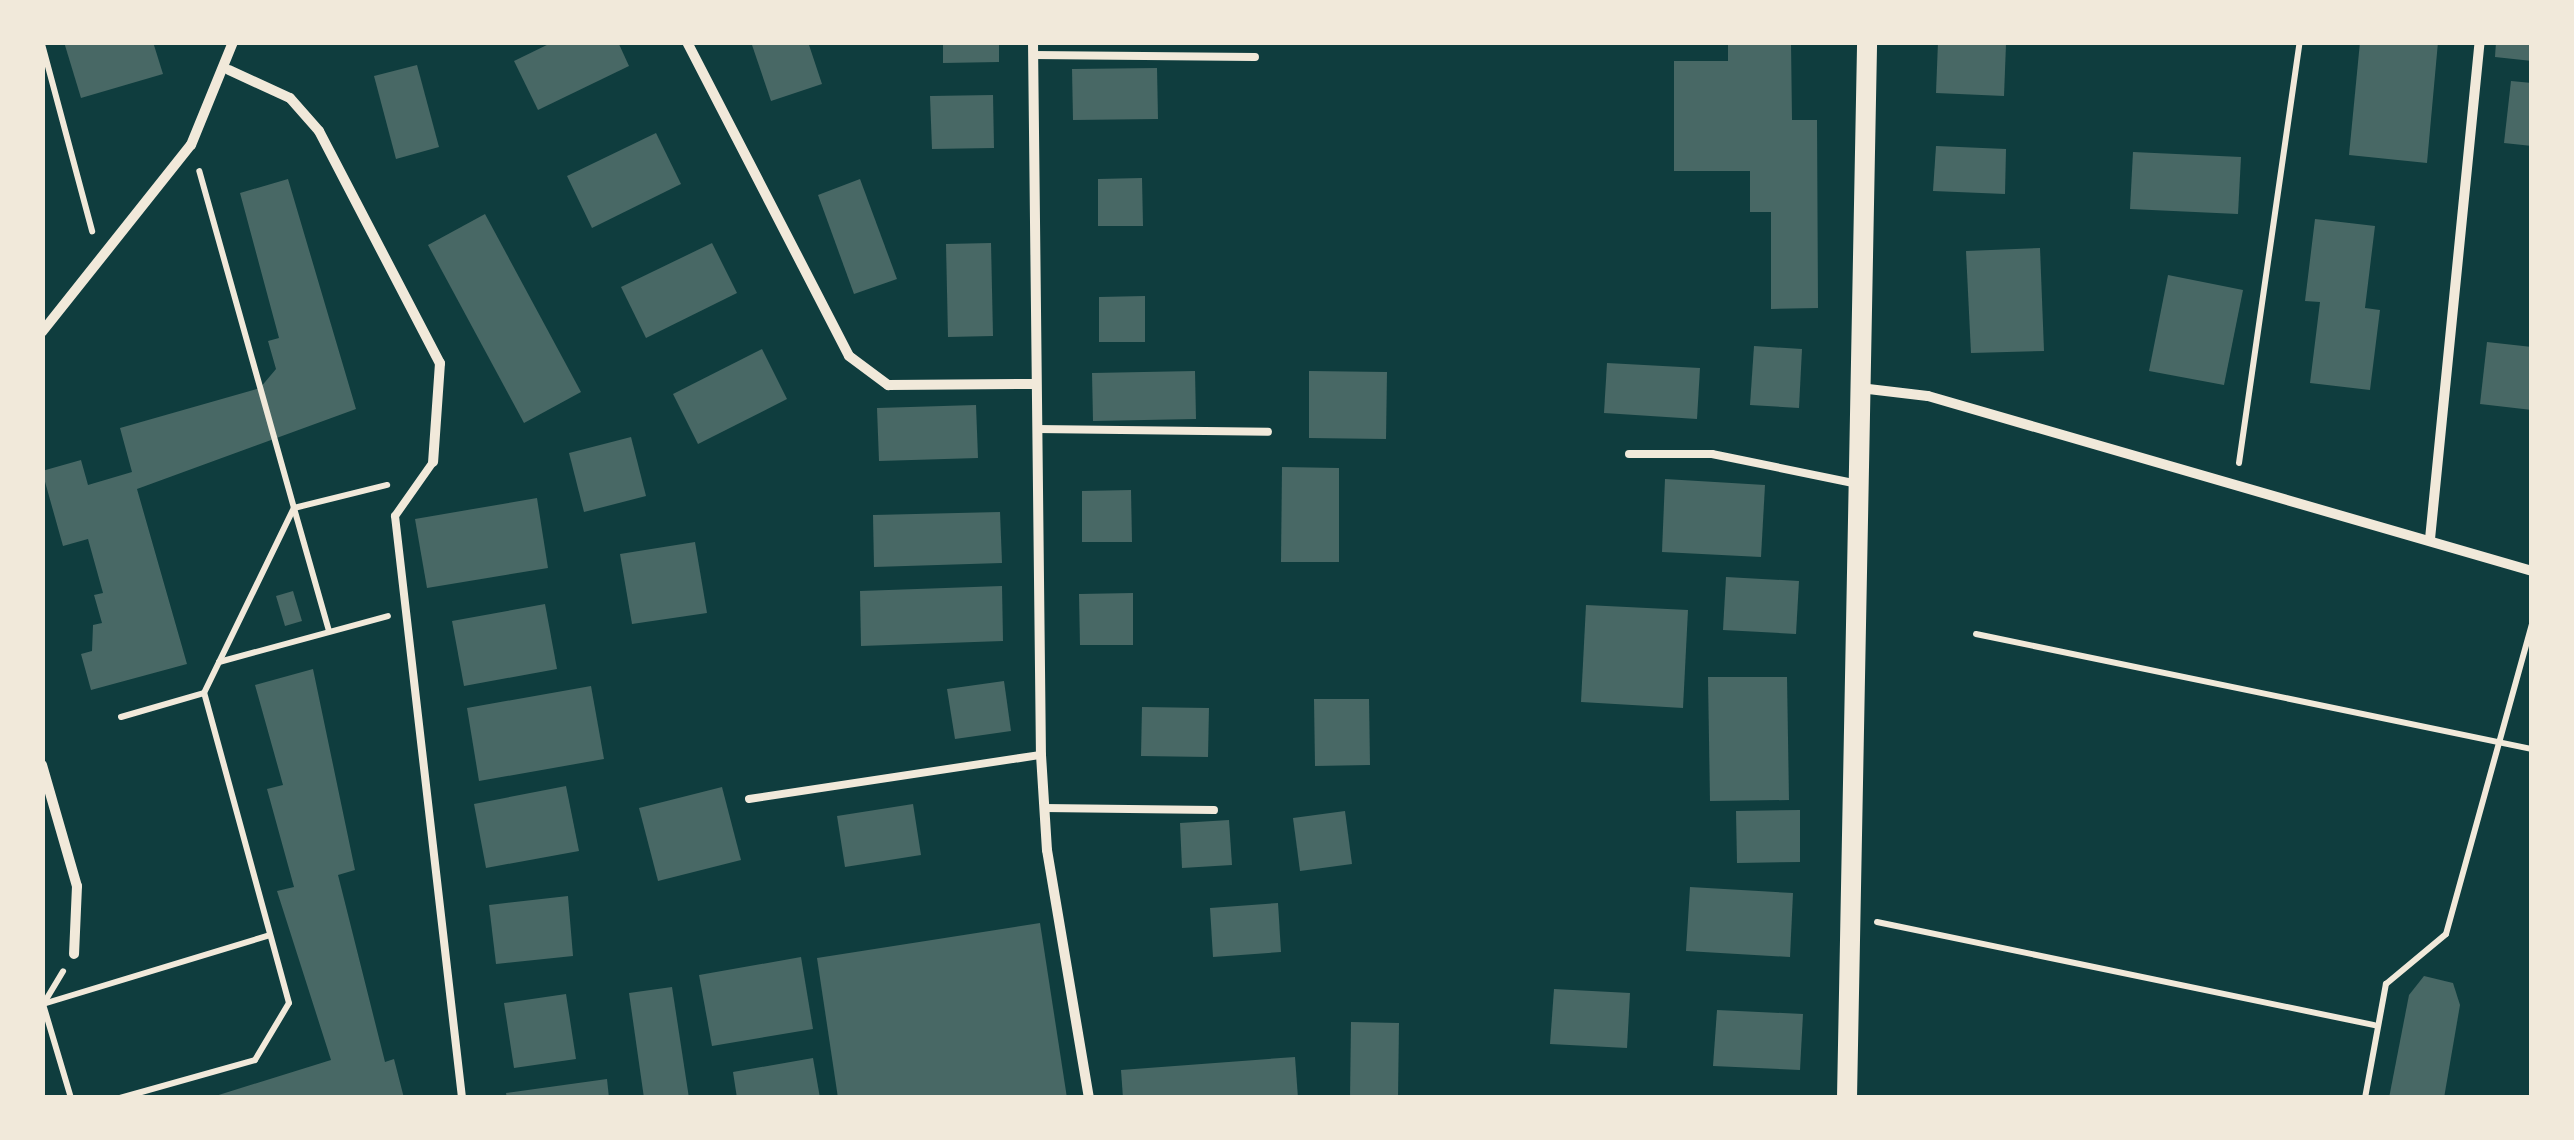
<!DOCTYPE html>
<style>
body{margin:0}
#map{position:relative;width:2574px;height:1140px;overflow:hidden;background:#0f3d3e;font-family:"Exo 2",sans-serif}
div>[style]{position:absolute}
.building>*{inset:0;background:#486865}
.path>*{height:6px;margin:-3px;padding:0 3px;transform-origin:3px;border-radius:3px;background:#f1e9da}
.service>*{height:8px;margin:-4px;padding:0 4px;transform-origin:4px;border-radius:4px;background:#f1e9da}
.minor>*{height:10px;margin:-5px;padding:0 5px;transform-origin:5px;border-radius:5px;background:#f1e9da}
.secondary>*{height:20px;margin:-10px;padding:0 10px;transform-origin:10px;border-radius:10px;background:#f1e9da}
span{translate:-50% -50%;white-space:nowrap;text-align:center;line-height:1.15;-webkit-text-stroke:8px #f1e9da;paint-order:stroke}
.frame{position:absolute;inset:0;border:45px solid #f1e9da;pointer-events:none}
</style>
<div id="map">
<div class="building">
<div style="clip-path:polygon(64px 42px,153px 42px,163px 74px,81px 98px)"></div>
<div style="clip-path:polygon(553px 42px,618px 42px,629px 66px,538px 110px,514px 61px)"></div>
<div style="clip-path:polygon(751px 42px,808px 42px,822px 84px,771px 101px)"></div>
<div style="clip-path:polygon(943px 42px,999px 42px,999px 62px,943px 63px)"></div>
<div style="clip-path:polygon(1728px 42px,1791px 42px,1792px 120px,1817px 120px,1818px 308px,1771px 309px,1771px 212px,1750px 212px,1750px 171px,1674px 171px,1674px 61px,1728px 61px)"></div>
<div style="clip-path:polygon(1938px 42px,2006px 44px,2004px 96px,1936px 93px)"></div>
<div style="clip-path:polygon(2360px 42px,2438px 42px,2427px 163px,2349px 155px)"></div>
<div style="clip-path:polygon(2496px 42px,2532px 42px,2532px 61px,2495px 57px)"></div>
<div style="clip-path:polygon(417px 65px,439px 147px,396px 159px,374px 76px)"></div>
<div style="clip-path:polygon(1157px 68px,1158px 119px,1073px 120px,1072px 69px)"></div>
<div style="clip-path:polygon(2511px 81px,2532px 83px,2532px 146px,2504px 143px)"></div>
<div style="clip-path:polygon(993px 95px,994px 148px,932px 149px,930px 96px)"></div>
<div style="clip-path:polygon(656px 133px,681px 184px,592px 228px,567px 176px)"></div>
<div style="clip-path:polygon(1936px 146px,2006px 149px,2005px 194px,1933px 191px)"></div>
<div style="clip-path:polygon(2133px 152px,2241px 157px,2238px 214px,2130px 209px)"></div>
<div style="clip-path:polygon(1142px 178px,1143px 226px,1098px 226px,1098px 179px)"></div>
<div style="clip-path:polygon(288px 179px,356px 409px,137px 489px,187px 664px,91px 690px,81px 654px,92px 651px,93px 625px,102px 623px,94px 595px,103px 593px,88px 539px,63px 546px,42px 471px,81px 460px,88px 485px,132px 472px,120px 428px,260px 388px,276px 369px,268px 341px,279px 338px,240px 193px)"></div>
<div style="clip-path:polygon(860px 179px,897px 279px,854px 294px,818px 195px)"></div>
<div style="clip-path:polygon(485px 214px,581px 392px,524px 423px,428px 245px)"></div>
<div style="clip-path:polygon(2315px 219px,2375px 226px,2365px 308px,2380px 310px,2370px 390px,2310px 383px,2320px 302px,2305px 301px)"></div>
<div style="clip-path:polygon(712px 243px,737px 293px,646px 338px,621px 287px)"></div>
<div style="clip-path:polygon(991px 243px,993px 336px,948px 337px,946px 244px)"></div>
<div style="clip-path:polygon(2040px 248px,2044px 351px,1971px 353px,1966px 251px)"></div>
<div style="clip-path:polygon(2168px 275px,2243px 290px,2224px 385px,2149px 371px)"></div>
<div style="clip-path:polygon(1145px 296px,1145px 342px,1099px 342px,1099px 297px)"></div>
<div style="clip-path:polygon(2487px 342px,2532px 347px,2532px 410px,2480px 404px)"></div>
<div style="clip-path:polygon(1754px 346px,1802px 349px,1799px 408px,1750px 405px)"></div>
<div style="clip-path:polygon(762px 349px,787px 399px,698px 444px,673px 394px)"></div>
<div style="clip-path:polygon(1607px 363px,1700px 368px,1697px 419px,1604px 413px)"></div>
<div style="clip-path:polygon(1195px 371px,1196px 419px,1093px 421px,1092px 373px)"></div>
<div style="clip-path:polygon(1309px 371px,1387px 372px,1386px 439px,1309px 438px)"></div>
<div style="clip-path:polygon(976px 405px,978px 458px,879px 461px,877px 408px)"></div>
<div style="clip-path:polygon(631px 437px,646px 496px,584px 512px,569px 453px)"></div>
<div style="clip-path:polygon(1282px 467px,1339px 468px,1339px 562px,1281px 562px)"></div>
<div style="clip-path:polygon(1665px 479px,1765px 485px,1761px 557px,1662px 552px)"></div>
<div style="clip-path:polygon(1131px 490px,1132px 542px,1082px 542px,1082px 491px)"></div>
<div style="clip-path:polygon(537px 498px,548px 568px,427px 588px,415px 519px)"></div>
<div style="clip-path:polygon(1000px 512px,1002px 563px,874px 567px,873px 515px)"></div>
<div style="clip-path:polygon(695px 542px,707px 613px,632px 624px,620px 554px)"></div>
<div style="clip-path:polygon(1726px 577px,1799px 581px,1796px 634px,1723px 630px)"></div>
<div style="clip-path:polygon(1002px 586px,1003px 641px,861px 646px,860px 591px)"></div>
<div style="clip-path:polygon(293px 591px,302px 621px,285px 626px,276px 596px)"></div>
<div style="clip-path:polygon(1133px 593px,1133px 645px,1080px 645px,1079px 594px)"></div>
<div style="clip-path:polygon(545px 604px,557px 669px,464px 686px,452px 621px)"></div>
<div style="clip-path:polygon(1586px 605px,1688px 610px,1683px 708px,1581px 702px)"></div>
<div style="clip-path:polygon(313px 669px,355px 870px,338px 875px,385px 1062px,394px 1059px,404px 1098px,209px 1098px,331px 1060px,277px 891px,294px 887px,267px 789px,283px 785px,255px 685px)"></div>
<div style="clip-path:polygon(1708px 677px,1787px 677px,1789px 800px,1710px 801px)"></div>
<div style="clip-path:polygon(1004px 681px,1011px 731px,955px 739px,947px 689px)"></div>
<div style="clip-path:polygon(591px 686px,604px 759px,479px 781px,467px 708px)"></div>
<div style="clip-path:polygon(1314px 699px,1369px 699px,1370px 765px,1315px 766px)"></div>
<div style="clip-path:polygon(1142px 707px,1209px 708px,1208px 757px,1141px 756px)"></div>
<div style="clip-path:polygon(566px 786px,579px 851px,486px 868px,474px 804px)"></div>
<div style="clip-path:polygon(722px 787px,741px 860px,658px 881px,639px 808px)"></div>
<div style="clip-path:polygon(913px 804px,921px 855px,845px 867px,837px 816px)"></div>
<div style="clip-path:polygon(1800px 810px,1800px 862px,1737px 863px,1736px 811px)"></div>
<div style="clip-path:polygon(1345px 811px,1352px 864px,1300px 871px,1293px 818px)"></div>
<div style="clip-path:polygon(1229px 820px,1232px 865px,1182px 868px,1180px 823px)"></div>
<div style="clip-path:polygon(1690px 887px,1793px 893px,1790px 957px,1686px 951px)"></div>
<div style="clip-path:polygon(568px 896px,573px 956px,496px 964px,489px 905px)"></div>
<div style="clip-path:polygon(1278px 903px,1281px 952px,1213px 957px,1210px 908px)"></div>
<div style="clip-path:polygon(1040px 923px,1067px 1098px,838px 1098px,817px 958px)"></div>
<div style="clip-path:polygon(801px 957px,813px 1029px,712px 1046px,699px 975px)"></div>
<div style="clip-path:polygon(2424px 976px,2453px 983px,2460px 1005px,2444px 1098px,2389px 1098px,2409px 995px)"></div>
<div style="clip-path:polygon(672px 987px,689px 1098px,644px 1098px,629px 993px)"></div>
<div style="clip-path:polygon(1554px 989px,1630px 993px,1627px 1048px,1550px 1044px)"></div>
<div style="clip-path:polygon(566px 994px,576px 1059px,514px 1068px,504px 1003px)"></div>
<div style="clip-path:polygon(1717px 1010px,1803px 1014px,1800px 1070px,1713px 1066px)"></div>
<div style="clip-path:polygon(1351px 1022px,1399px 1023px,1398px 1098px,1350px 1098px)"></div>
<div style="clip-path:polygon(1295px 1057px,1298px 1098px,1123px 1098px,1121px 1070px)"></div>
<div style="clip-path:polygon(813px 1058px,820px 1098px,737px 1098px,733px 1072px)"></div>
<div style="clip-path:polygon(607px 1079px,609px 1098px,507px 1098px,506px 1093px)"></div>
</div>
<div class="path">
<div style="left:42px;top:44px;width:194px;rotate:75deg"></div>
<div style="left:2239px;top:463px;width:425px;rotate:-81.8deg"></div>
<div style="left:329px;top:631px;width:128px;rotate:-105.9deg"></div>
<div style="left:294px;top:508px;width:96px;rotate:-13.9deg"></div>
<div style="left:1976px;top:634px;width:568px;rotate:11.69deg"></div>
<div style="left:219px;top:662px;width:175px;rotate:-15.2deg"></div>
<div style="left:121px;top:717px;width:86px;rotate:-16.1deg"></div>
<div style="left:1877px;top:922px;width:508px;rotate:11.71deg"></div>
<div style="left:44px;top:1003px;width:37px;rotate:-59deg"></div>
<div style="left:71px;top:1098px;width:98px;rotate:-106.6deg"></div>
<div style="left:43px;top:1004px;width:237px;rotate:-16.9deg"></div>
<div style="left:120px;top:1098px;width:140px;rotate:-15.7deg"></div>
<div style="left:255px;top:1060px;width:66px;rotate:-59.2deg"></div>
<div style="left:289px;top:1003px;width:321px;rotate:-105.3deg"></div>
<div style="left:204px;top:693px;width:206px;rotate:-64.1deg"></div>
<div style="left:294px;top:508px;width:350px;rotate:-105.7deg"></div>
<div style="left:2365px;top:1098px;width:116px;rotate:-79.6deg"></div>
<div style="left:2386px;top:984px;width:78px;rotate:-39.8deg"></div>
<div style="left:2446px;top:934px;width:322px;rotate:-74.5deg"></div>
</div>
<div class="service">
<div style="left:1033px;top:55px;width:222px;rotate:0.5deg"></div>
<div style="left:1037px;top:429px;width:231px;rotate:0.7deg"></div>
<div style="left:1629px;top:454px;width:83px"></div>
<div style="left:1712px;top:454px;width:149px;rotate:11.6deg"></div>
<div style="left:433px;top:462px;width:66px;rotate:125.1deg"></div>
<div style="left:395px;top:516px;width:586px;rotate:83.43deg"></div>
<div style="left:749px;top:799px;width:295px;rotate:-8.6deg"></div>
<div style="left:1044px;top:808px;width:170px;rotate:0.7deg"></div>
</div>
<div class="minor">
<div style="left:687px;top:42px;width:353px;rotate:62.7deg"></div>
<div style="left:849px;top:356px;width:49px;rotate:36.6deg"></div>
<div style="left:888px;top:385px;width:148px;rotate:-0.4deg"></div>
<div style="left:1033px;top:42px;width:713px;rotate:89.36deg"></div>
<div style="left:1041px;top:755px;width:95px;rotate:86.4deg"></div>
<div style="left:1047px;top:850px;width:252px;rotate:80.4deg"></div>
<div style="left:229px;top:70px;width:67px;rotate:24.7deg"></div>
<div style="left:290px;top:98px;width:44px;rotate:48.7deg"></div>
<div style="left:319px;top:131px;width:262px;rotate:62.5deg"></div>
<div style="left:440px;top:363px;width:99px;rotate:94deg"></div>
<div style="left:42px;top:332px;width:239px;rotate:-51.5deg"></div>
<div style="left:191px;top:145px;width:111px;rotate:-67.8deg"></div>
<div style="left:1860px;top:388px;width:68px;rotate:6.7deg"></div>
<div style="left:1928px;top:396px;width:629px;rotate:16.16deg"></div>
<div style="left:2430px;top:539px;width:500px;rotate:-84.3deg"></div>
<div style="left:42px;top:765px;width:126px;rotate:73.9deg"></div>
<div style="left:77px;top:886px;width:68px;rotate:92.5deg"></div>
</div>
<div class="secondary">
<div style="left:1847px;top:1098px;width:1056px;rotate:-88.91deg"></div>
</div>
<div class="frame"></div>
</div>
